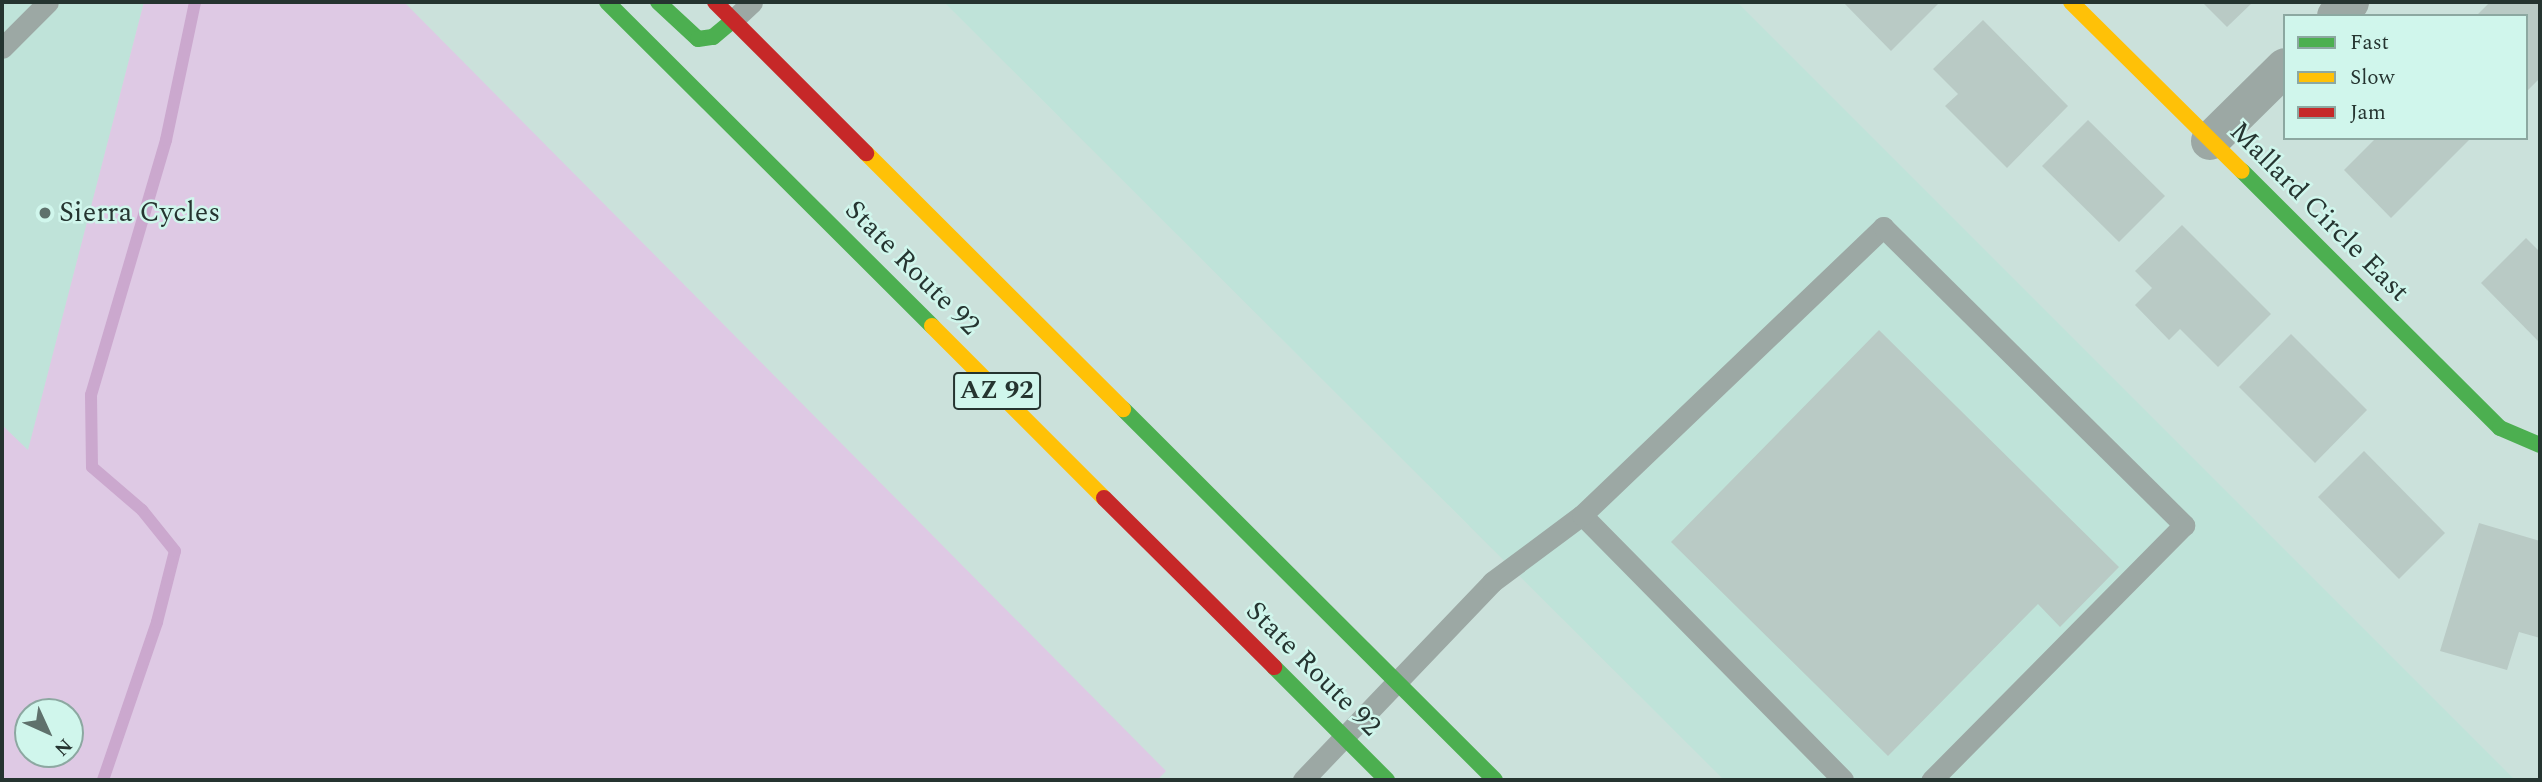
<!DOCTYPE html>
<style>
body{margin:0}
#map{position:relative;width:2542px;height:782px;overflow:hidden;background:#cbe1db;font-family:Spectral,serif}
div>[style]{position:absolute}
.built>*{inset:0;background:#bfe3d9}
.green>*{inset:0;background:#dec9e4}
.stream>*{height:12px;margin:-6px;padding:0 6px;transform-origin:6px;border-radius:6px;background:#cba8ce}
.building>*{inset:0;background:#b9cac5}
.lane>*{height:21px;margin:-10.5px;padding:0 10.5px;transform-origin:10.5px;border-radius:10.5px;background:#9ca8a4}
.street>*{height:38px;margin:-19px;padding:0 19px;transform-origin:19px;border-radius:19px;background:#9ca8a4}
.fast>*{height:16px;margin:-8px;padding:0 8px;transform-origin:8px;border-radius:8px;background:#4caf50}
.slow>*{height:16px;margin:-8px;padding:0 8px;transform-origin:8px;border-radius:8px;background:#ffc107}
.jam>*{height:16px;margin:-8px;padding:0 8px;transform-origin:8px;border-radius:8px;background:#c62828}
.dots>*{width:19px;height:19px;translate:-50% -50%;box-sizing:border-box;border:4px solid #d0f6ec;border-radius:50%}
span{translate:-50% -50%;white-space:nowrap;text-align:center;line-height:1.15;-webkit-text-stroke:5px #d0f6ec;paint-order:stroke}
.shield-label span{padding:2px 5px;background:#d0f6ec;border:2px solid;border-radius:5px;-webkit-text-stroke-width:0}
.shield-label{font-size:26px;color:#253430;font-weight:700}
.street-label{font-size:28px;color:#253430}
.poi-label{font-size:28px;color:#253430}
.left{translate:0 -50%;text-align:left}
.frame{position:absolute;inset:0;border:4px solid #253430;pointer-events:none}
.legend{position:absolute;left:2283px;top:14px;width:245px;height:126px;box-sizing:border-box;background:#d0f6ec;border:2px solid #8ca8a1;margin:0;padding:9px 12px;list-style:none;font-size:21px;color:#253430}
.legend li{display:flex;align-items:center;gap:14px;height:35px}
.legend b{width:35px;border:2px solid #8ca8a1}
.north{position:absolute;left:14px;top:698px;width:70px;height:70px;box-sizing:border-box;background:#d0f6ec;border:2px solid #8ca8a1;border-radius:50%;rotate:135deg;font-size:19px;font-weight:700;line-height:28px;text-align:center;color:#253430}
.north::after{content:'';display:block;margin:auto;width:24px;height:32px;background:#5f716c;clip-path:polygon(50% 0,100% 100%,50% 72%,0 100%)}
</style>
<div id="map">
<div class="built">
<div style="clip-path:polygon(2px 2px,144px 2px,28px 451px,2px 425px)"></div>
<div style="clip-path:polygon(944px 2px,1737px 2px,2515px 780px,1724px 780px)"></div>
</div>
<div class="green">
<div style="clip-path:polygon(evenodd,144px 2px,404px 2px,1166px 771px,1157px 780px,2px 780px,2px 425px,28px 450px,144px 2px,28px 712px,70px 712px,70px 754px,28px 754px,28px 712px)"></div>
</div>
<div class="stream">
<div style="left:103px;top:780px;width:167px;rotate:-71.1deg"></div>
<div style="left:157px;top:622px;width:73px;rotate:-75.8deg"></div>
<div style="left:175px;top:551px;width:53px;rotate:-128.8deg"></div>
<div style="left:142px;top:510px;width:66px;rotate:-139.3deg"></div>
<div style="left:92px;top:467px;width:72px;rotate:-90.8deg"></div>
<div style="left:91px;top:395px;width:266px;rotate:-73.6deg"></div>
<div style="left:166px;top:140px;width:141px;rotate:-78.1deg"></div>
</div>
<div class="building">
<div style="clip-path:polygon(1843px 2px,1940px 2px,1891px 51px)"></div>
<div style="clip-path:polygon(2202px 2px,2253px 2px,2227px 27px)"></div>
<div style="clip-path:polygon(2490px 2px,2540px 2px,2540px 78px,2528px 90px,2526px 16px,2476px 16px)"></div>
<div style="clip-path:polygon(1983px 20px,2068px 106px,2007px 168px,1945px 106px,1958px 94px,1933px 69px)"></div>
<div style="clip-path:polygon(2088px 120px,2165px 196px,2119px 242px,2042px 166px)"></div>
<div style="clip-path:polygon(2376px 138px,2471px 138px,2391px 218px,2344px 170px)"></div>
<div style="clip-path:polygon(2182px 225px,2271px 314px,2218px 367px,2180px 329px,2169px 340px,2135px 305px,2152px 288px,2135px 271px)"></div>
<div style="clip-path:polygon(2526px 238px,2540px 252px,2540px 343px,2481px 283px)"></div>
<div style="clip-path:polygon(1879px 330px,2119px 567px,2060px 627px,2038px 604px,1888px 756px,1671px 542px)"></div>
<div style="clip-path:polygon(2291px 334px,2367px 410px,2315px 463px,2239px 387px)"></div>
<div style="clip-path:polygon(2364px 451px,2445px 533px,2399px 579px,2318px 497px)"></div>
<div style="clip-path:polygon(2479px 523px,2540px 541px,2540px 638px,2519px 632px,2507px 670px,2440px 651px)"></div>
</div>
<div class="lane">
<div style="left:733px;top:20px;width:26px;rotate:-43deg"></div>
<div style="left:2px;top:48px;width:65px;rotate:-45deg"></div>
<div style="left:1582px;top:515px;width:372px;rotate:45.4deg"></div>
<div style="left:1303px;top:780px;width:274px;rotate:-46.3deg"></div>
<div style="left:1492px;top:582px;width:112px;rotate:-36.7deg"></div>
<div style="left:1582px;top:515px;width:417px;rotate:-43.7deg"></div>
<div style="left:1883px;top:227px;width:424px;rotate:44.7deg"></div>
<div style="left:2184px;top:525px;width:359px;rotate:134.7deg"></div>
</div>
<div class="street">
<div style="left:2336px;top:16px;width:20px;rotate:-45deg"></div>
<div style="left:2210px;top:141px;width:105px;rotate:-44.6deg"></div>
</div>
<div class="fast">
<div style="left:607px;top:2px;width:459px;rotate:44.9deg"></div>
<div style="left:658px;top:2px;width:54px;rotate:42.8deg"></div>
<div style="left:698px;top:39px;width:15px;rotate:-8deg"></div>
<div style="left:713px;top:37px;width:26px;rotate:-40deg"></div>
<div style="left:2242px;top:171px;width:364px;rotate:44.9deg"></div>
<div style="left:2500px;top:428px;width:43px;rotate:23deg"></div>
<div style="left:1123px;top:409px;width:525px;rotate:44.92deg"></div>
<div style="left:1274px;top:667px;width:160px;rotate:45deg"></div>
</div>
<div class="slow">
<div style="left:2071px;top:2px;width:240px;rotate:44.7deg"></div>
<div style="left:866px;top:153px;width:363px;rotate:44.9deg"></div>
<div style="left:932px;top:326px;width:243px;rotate:45deg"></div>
</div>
<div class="jam">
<div style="left:715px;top:2px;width:214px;rotate:45deg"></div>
<div style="left:1104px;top:498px;width:240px;rotate:44.8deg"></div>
</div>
<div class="dots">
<div style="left:45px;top:213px;background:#5f716c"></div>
</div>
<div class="shield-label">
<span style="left:997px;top:391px">AZ 92</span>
</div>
<div class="street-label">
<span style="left:2319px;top:212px;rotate:45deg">Mallard Circle East</span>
<span style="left:912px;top:268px;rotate:45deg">State Route 92</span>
<span style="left:1313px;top:669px;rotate:45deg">State Route 92</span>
</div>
<div class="poi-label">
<span class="left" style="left:59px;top:213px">Sierra Cycles</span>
</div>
<div class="frame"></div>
<ul class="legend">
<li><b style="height:9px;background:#4caf50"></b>Fast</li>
<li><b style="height:9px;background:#ffc107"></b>Slow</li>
<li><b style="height:9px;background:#c62828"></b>Jam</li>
</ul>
<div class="north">N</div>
</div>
